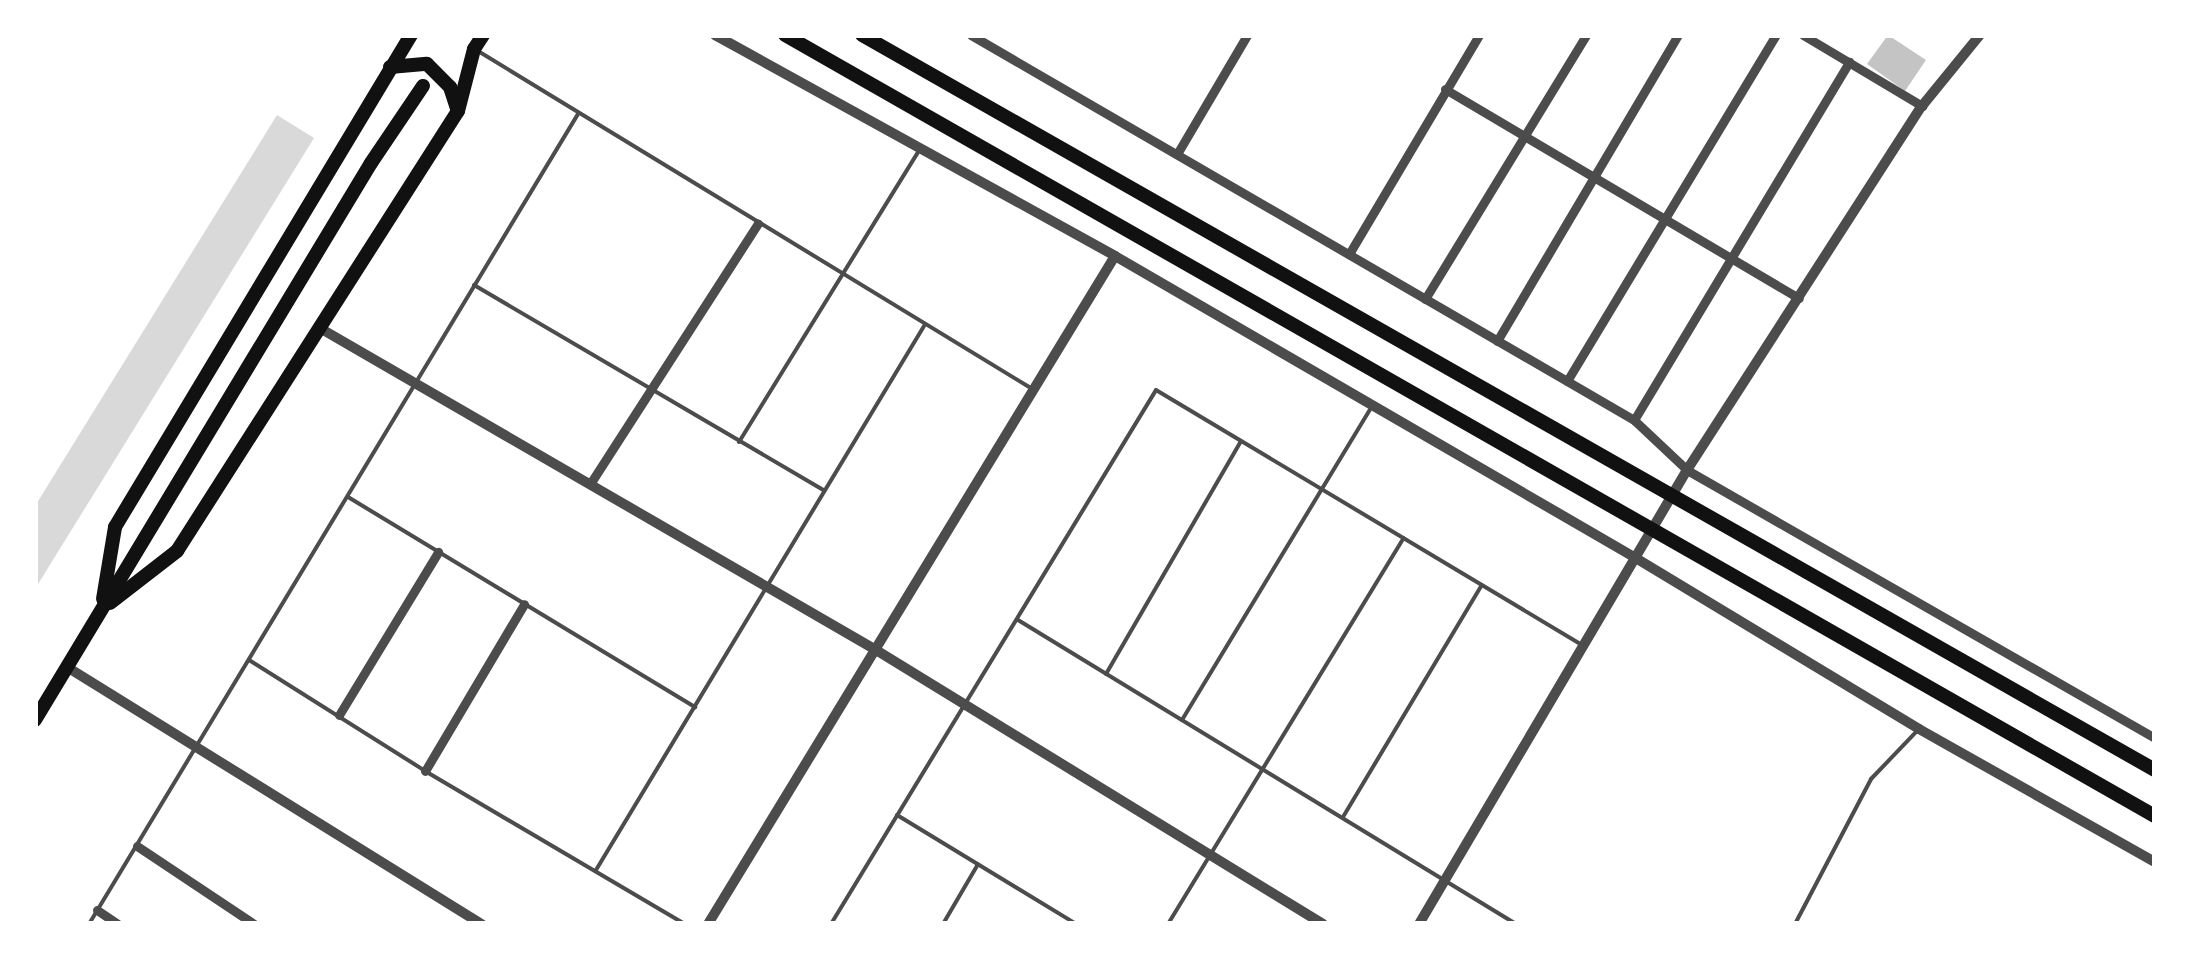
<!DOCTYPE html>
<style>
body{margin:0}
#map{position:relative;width:2190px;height:959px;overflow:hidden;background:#fff;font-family:"Space Grotesk",sans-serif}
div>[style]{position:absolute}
.water>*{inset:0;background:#d9d9d9}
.building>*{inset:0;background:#c4c4c4}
.service>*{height:4px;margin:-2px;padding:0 2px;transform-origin:2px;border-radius:2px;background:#4c4c4c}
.minor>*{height:9px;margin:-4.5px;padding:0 4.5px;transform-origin:4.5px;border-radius:4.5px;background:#4c4c4c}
.tertiary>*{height:10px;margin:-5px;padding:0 5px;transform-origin:5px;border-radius:5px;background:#4c4c4c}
.primary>*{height:14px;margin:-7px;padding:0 7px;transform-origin:7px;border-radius:7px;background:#111}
.trunk>*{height:14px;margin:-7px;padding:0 7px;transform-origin:7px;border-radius:7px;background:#111}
span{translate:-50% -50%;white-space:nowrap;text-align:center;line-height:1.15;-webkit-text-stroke:8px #fff;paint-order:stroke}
.frame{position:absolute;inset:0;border:38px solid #fff;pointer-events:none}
</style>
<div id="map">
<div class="water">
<div style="clip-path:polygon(277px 115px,314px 138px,35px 589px,35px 506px)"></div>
</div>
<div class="building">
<div style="clip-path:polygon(1888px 35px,1926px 60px,1905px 91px,1867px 64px)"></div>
</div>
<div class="service">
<div style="left:478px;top:51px;width:645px;rotate:31.37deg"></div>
<div style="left:474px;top:285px;width:406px;rotate:30.4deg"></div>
<div style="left:739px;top:442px;width:341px;rotate:-58.3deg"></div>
<div style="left:348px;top:497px;width:406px;rotate:31.2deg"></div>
<div style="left:1018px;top:620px;width:583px;rotate:31.4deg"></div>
<div style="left:249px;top:660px;width:208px;rotate:32.2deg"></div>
<div style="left:425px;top:771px;width:302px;rotate:30.5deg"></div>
<div style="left:1106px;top:674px;width:269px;rotate:-59.9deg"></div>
<div style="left:1182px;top:720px;width:365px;rotate:-58.8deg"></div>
<div style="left:897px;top:815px;width:210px;rotate:31.3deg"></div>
<div style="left:1343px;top:817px;width:270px;rotate:-59.1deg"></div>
<div style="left:596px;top:870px;width:635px;rotate:-58.91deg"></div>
<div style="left:89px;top:924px;width:946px;rotate:-58.88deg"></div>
<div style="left:831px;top:924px;width:625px;rotate:-58.67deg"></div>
<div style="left:1156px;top:390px;width:496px;rotate:30.9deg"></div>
<div style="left:943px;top:924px;width:69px;rotate:-59.7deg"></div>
<div style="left:1168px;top:924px;width:452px;rotate:-58.6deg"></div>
<div style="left:1795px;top:924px;width:164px;rotate:-62.3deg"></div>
<div style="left:1871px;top:779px;width:69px;rotate:-46.2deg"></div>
</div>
<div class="minor">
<div style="left:971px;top:35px;width:767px;rotate:30.14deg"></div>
<div style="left:1634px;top:420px;width:73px;rotate:43.3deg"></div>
<div style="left:1687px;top:470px;width:539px;rotate:29.8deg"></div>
<div style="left:1803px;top:35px;width:139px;rotate:30.8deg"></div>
<div style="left:1445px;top:89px;width:411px;rotate:30.6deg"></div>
<div style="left:1177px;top:154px;width:138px;rotate:-59.5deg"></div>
<div style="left:1349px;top:254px;width:255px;rotate:-59.3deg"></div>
<div style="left:1425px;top:299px;width:309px;rotate:-58.6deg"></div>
<div style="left:1497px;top:341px;width:356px;rotate:-59.4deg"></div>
<div style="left:1567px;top:381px;width:404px;rotate:-58.9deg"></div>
<div style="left:1634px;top:420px;width:418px;rotate:-59deg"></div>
<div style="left:590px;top:484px;width:310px;rotate:-57.2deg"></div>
<div style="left:339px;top:715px;width:191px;rotate:-58.7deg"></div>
<div style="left:425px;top:771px;width:194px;rotate:-59.3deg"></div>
<div style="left:137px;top:846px;width:141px;rotate:33.7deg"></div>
<div style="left:97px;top:910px;width:25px;rotate:34deg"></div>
</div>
<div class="tertiary">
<div style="left:715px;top:35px;width:457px;rotate:28.9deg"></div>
<div style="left:1115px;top:256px;width:600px;rotate:30.11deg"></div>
<div style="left:1634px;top:557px;width:333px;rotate:31.1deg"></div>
<div style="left:1919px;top:729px;width:271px;rotate:29.4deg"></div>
<div style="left:318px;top:327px;width:645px;rotate:30.06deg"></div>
<div style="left:876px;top:650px;width:524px;rotate:31.51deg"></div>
<div style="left:67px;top:667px;width:488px;rotate:31.8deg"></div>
<div style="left:708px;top:924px;width:782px;rotate:-58.65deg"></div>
<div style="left:1419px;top:924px;width:527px;rotate:-59.45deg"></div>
<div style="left:1687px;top:470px;width:433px;rotate:-57.2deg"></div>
<div style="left:1922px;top:106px;width:92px;rotate:-50.8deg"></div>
</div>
<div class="primary">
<div style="left:390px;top:67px;width:37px;rotate:-5deg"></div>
<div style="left:427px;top:64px;width:33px;rotate:45deg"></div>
<div style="left:450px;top:87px;width:25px;rotate:72deg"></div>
<div style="left:103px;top:599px;width:73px;rotate:-80.5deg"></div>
<div style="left:115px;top:527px;width:574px;rotate:-58.97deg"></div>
<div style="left:110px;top:603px;width:85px;rotate:-37.8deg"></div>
<div style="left:177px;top:551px;width:522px;rotate:-57.44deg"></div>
<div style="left:458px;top:111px;width:64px;rotate:-75.5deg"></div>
<div style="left:474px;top:49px;width:17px;rotate:-57deg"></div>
<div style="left:35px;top:720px;width:650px;rotate:-58.9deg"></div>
<div style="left:371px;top:163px;width:93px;rotate:-56deg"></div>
</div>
<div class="trunk">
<div style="left:785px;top:35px;width:1577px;rotate:29.69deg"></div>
<div style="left:862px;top:35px;width:1487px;rotate:29.62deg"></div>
</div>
<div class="frame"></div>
</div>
